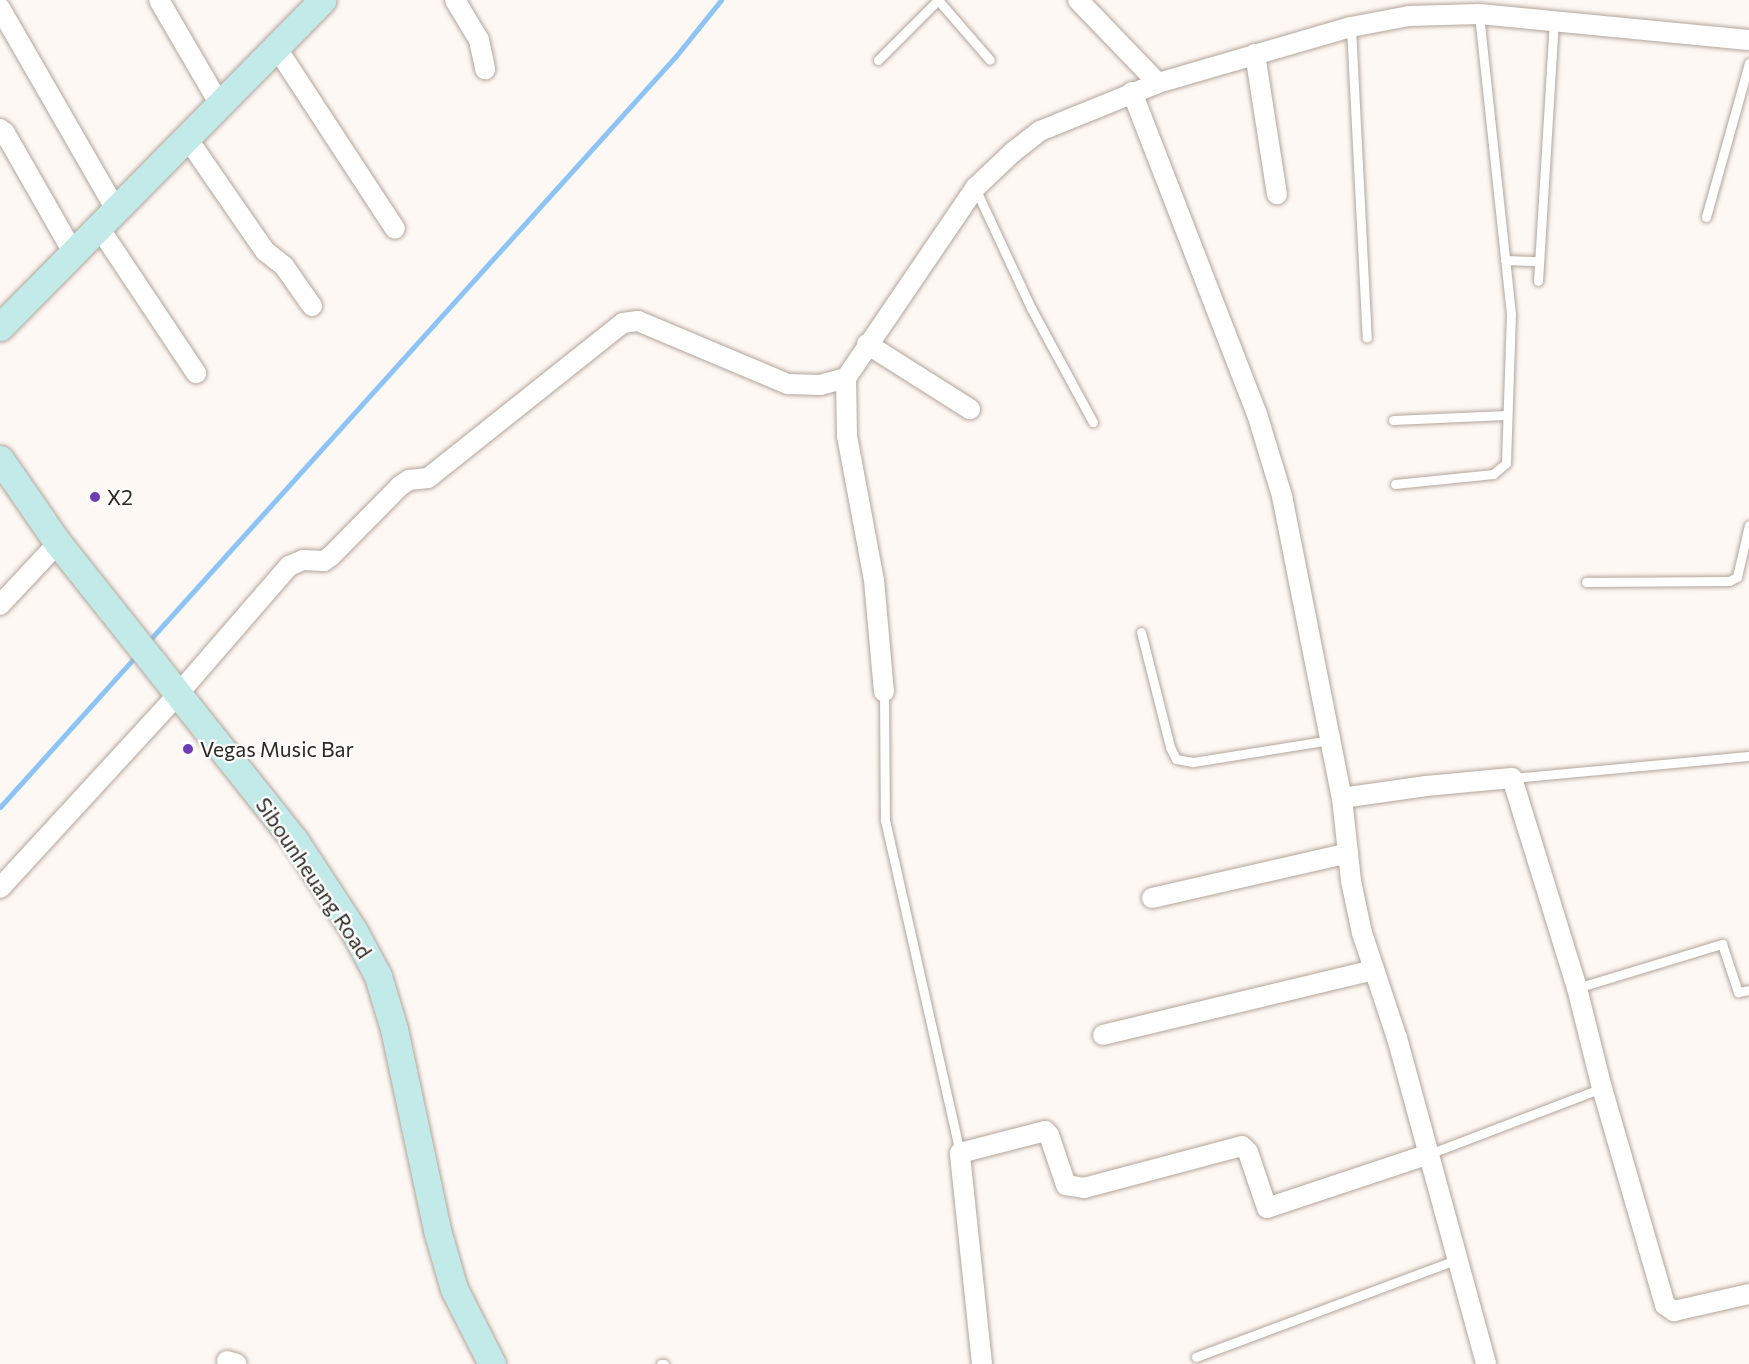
<!DOCTYPE html>
<style>
body{margin:0}
#map{position:relative;width:1749px;height:1364px;overflow:hidden;background:#fef8f4;font-family:Commissioner,sans-serif}
div>[style]{position:absolute}
.stream>*{height:5px;margin:-2.5px;padding:0 2.5px;transform-origin:2.5px;border-radius:2.5px;background:#8cc4f6}
.roads{filter:drop-shadow(0 0 2px #b2a59b) drop-shadow(0 0 2px #b2a59b)}
.lane>*{height:9px;margin:-4.5px;padding:0 4.5px;transform-origin:4.5px;border-radius:4.5px;background:#fff}
.street>*{height:20px;margin:-10px;padding:0 10px;transform-origin:10px;border-radius:10px;background:#fff}
.secondary>*{height:27px;margin:-13.5px;padding:0 13.5px;transform-origin:13.5px;border-radius:13.5px;background:#c2eae9}
.dots>*{width:16px;height:16px;translate:-50% -50%;box-sizing:border-box;border:3px solid #fff;border-radius:50%}
span{translate:-50% -50%;white-space:nowrap;text-align:center;line-height:1.15;-webkit-text-stroke:4.5px #fff;paint-order:stroke}
.poi-label{font-size:21px;color:#2d2824}
.left{translate:0 -50%;text-align:left}
.street-label{font-size:21px;color:#2d2824}
</style>
<div id="map">
<div class="stream">
<div style="left:147px;top:643px;width:790px;rotate:-47.98deg"></div>
<div style="left:676px;top:56px;width:72px;rotate:-51.2deg"></div>
<div style="left:0;top:807px;width:205px;rotate:-48deg"></div>
</div>
<div class="roads">
<div class="lane">
<div style="left:1351px;top:27px;width:311px;rotate:87.1deg"></div>
<div style="left:878px;top:60px;width:85px;rotate:-45deg"></div>
<div style="left:938px;top:0;width:79px;rotate:49.1deg"></div>
<div style="left:975px;top:188px;width:132px;rotate:65deg"></div>
<div style="left:1031px;top:308px;width:130px;rotate:61.5deg"></div>
<div style="left:1706px;top:217px;width:160px;rotate:-74.4deg"></div>
<div style="left:1505px;top:260px;width:34px;rotate:2deg"></div>
<div style="left:1538px;top:281px;width:259px;rotate:-86.5deg"></div>
<div style="left:1393px;top:420px;width:113px;rotate:-2.5deg"></div>
<div style="left:1395px;top:484px;width:99px;rotate:-5.8deg"></div>
<div style="left:1493px;top:474px;width:17px;rotate:-40deg"></div>
<div style="left:1506px;top:463px;width:149px;rotate:-88.1deg"></div>
<div style="left:1511px;top:314px;width:302px;rotate:-96.1deg"></div>
<div style="left:1586px;top:582px;width:143px;rotate:-0.4deg"></div>
<div style="left:1729px;top:581px;width:9px;rotate:-27deg"></div>
<div style="left:1737px;top:577px;width:53px;rotate:-77deg"></div>
<div style="left:1141px;top:632px;width:119px;rotate:75.8deg"></div>
<div style="left:1170px;top:747px;width:13px;rotate:63deg"></div>
<div style="left:1176px;top:759px;width:17px;rotate:10deg"></div>
<div style="left:1193px;top:762px;width:140px;rotate:-9.1deg"></div>
<div style="left:884px;top:692px;width:128px;rotate:89.6deg"></div>
<div style="left:885px;top:820px;width:341px;rotate:77.3deg"></div>
<div style="left:1512px;top:778px;width:238px;rotate:-5.3deg"></div>
<div style="left:1577px;top:988px;width:152px;rotate:-16.9deg"></div>
<div style="left:1722px;top:944px;width:51px;rotate:71.6deg"></div>
<div style="left:1738px;top:992px;width:11px;rotate:-10deg"></div>
<div style="left:1429px;top:1154px;width:185px;rotate:-20.9deg"></div>
<div style="left:1196px;top:1357px;width:280px;rotate:-20.5deg"></div>
<div style="left:661px;top:1364px;width:3px"></div>
</div>
<div class="street">
<div style="left:159px;top:0;width:121px;rotate:59.8deg"></div>
<div style="left:455px;top:0;width:47px;rotate:59deg"></div>
<div style="left:479px;top:40px;width:30px;rotate:78deg"></div>
<div style="left:1078px;top:0;width:115px;rotate:46.1deg"></div>
<div style="left:0;top:8px;width:231px;rotate:60.1deg"></div>
<div style="left:276px;top:47px;width:217px;rotate:56.8deg"></div>
<div style="left:1255px;top:54px;width:142px;rotate:81.1deg"></div>
<div style="left:1132px;top:92px;width:345px;rotate:68.8deg"></div>
<div style="left:1257px;top:414px;width:86px;rotate:73deg"></div>
<div style="left:1282px;top:496px;width:308px;rotate:78.8deg"></div>
<div style="left:1342px;top:798px;width:83px;rotate:83.8deg"></div>
<div style="left:1351px;top:881px;width:53px;rotate:78.1deg"></div>
<div style="left:1362px;top:933px;width:111px;rotate:71.6deg"></div>
<div style="left:1397px;top:1038px;width:338px;rotate:74.7deg"></div>
<div style="left:0;top:129px;width:6px;rotate:39deg"></div>
<div style="left:5px;top:133px;width:137px;rotate:60.3deg"></div>
<div style="left:187px;top:138px;width:137px;rotate:55.4deg"></div>
<div style="left:265px;top:251px;width:24px;rotate:38deg"></div>
<div style="left:284px;top:266px;width:49px;rotate:55deg"></div>
<div style="left:98px;top:226px;width:177px;rotate:56.3deg"></div>
<div style="left:867px;top:344px;width:122px;rotate:32.3deg"></div>
<div style="left:846px;top:378px;width:58px;rotate:89deg"></div>
<div style="left:847px;top:436px;width:147px;rotate:79.4deg"></div>
<div style="left:874px;top:580px;width:112px;rotate:84.9deg"></div>
<div style="left:0;top:605px;width:85px;rotate:-46.9deg"></div>
<div style="left:1342px;top:798px;width:85px;rotate:-8.1deg"></div>
<div style="left:1426px;top:786px;width:86px;rotate:-5.3deg"></div>
<div style="left:1512px;top:778px;width:220px;rotate:72.8deg"></div>
<div style="left:1577px;top:988px;width:103px;rotate:76deg"></div>
<div style="left:1602px;top:1088px;width:226px;rotate:73.8deg"></div>
<div style="left:1665px;top:1305px;width:11px;rotate:34deg"></div>
<div style="left:1674px;top:1311px;width:77px;rotate:-12.8deg"></div>
<div style="left:0;top:888px;width:265px;rotate:-47.4deg"></div>
<div style="left:179px;top:693px;width:168px;rotate:-49.1deg"></div>
<div style="left:289px;top:566px;width:15px;rotate:-23deg"></div>
<div style="left:303px;top:560px;width:21px;rotate:3deg"></div>
<div style="left:324px;top:561px;width:9px;rotate:-36deg"></div>
<div style="left:331px;top:556px;width:98px;rotate:-45.4deg"></div>
<div style="left:400px;top:486px;width:11px;rotate:-34deg"></div>
<div style="left:409px;top:480px;width:19px;rotate:-6deg"></div>
<div style="left:428px;top:478px;width:249px;rotate:-38.5deg"></div>
<div style="left:623px;top:323px;width:15px;rotate:-8deg"></div>
<div style="left:638px;top:321px;width:163px;rotate:22.8deg"></div>
<div style="left:788px;top:384px;width:32px;rotate:2deg"></div>
<div style="left:820px;top:385px;width:27px;rotate:-15deg"></div>
<div style="left:846px;top:378px;width:230px;rotate:-55.8deg"></div>
<div style="left:975px;top:188px;width:52px;rotate:-43.5deg"></div>
<div style="left:1013px;top:152px;width:34px;rotate:-38deg"></div>
<div style="left:1040px;top:131px;width:127px;rotate:-22.1deg"></div>
<div style="left:1158px;top:83px;width:201px;rotate:-16.2deg"></div>
<div style="left:1351px;top:27px;width:59px;rotate:-10.7deg"></div>
<div style="left:1409px;top:16px;width:70px;rotate:-1.6deg"></div>
<div style="left:1479px;top:14px;width:271px;rotate:5.5deg"></div>
<div style="left:1152px;top:898px;width:201px;rotate:-12.9deg"></div>
<div style="left:1103px;top:1035px;width:279px;rotate:-13.5deg"></div>
<div style="left:227px;top:1361px;width:10px;rotate:17deg"></div>
<div style="left:982px;top:1364px;width:212px;rotate:-96deg"></div>
<div style="left:960px;top:1153px;width:88px;rotate:-14.5deg"></div>
<div style="left:1045px;top:1131px;width:6px;rotate:45deg"></div>
<div style="left:1049px;top:1135px;width:53px;rotate:71.2deg"></div>
<div style="left:1066px;top:1185px;width:18px;rotate:9deg"></div>
<div style="left:1084px;top:1188px;width:163px;rotate:-14.9deg"></div>
<div style="left:1242px;top:1146px;width:8px;rotate:45deg"></div>
<div style="left:1248px;top:1152px;width:59px;rotate:71.3deg"></div>
<div style="left:1267px;top:1208px;width:171px;rotate:-18.4deg"></div>
</div>
<div class="secondary">
<div style="left:0;top:327px;width:459px;rotate:-45.4deg"></div>
<div style="left:0;top:459px;width:102px;rotate:55.4deg"></div>
<div style="left:58px;top:543px;width:381px;rotate:51.5deg"></div>
<div style="left:295px;top:841px;width:108px;rotate:56.8deg"></div>
<div style="left:354px;top:931px;width:51px;rotate:61.9deg"></div>
<div style="left:378px;top:976px;width:55px;rotate:73.2deg"></div>
<div style="left:394px;top:1029px;width:206px;rotate:77.9deg"></div>
<div style="left:437px;top:1230px;width:61px;rotate:73.9deg"></div>
<div style="left:454px;top:1289px;width:84px;rotate:63.1deg"></div>
</div>
</div>
<div class="dots">
<div style="left:95px;top:497px;background:#6d3db5"></div>
<div style="left:188px;top:749px;background:#6d3db5"></div>
</div>
<div class="poi-label">
<span class="left" style="left:107px;top:497px">X2</span>
<span class="left" style="left:200px;top:749px">Vegas Music Bar</span>
</div>
<div class="street-label">
<span style="left:314px;top:878px;rotate:56deg">Sibounheuang Road</span>
</div>
</div>
